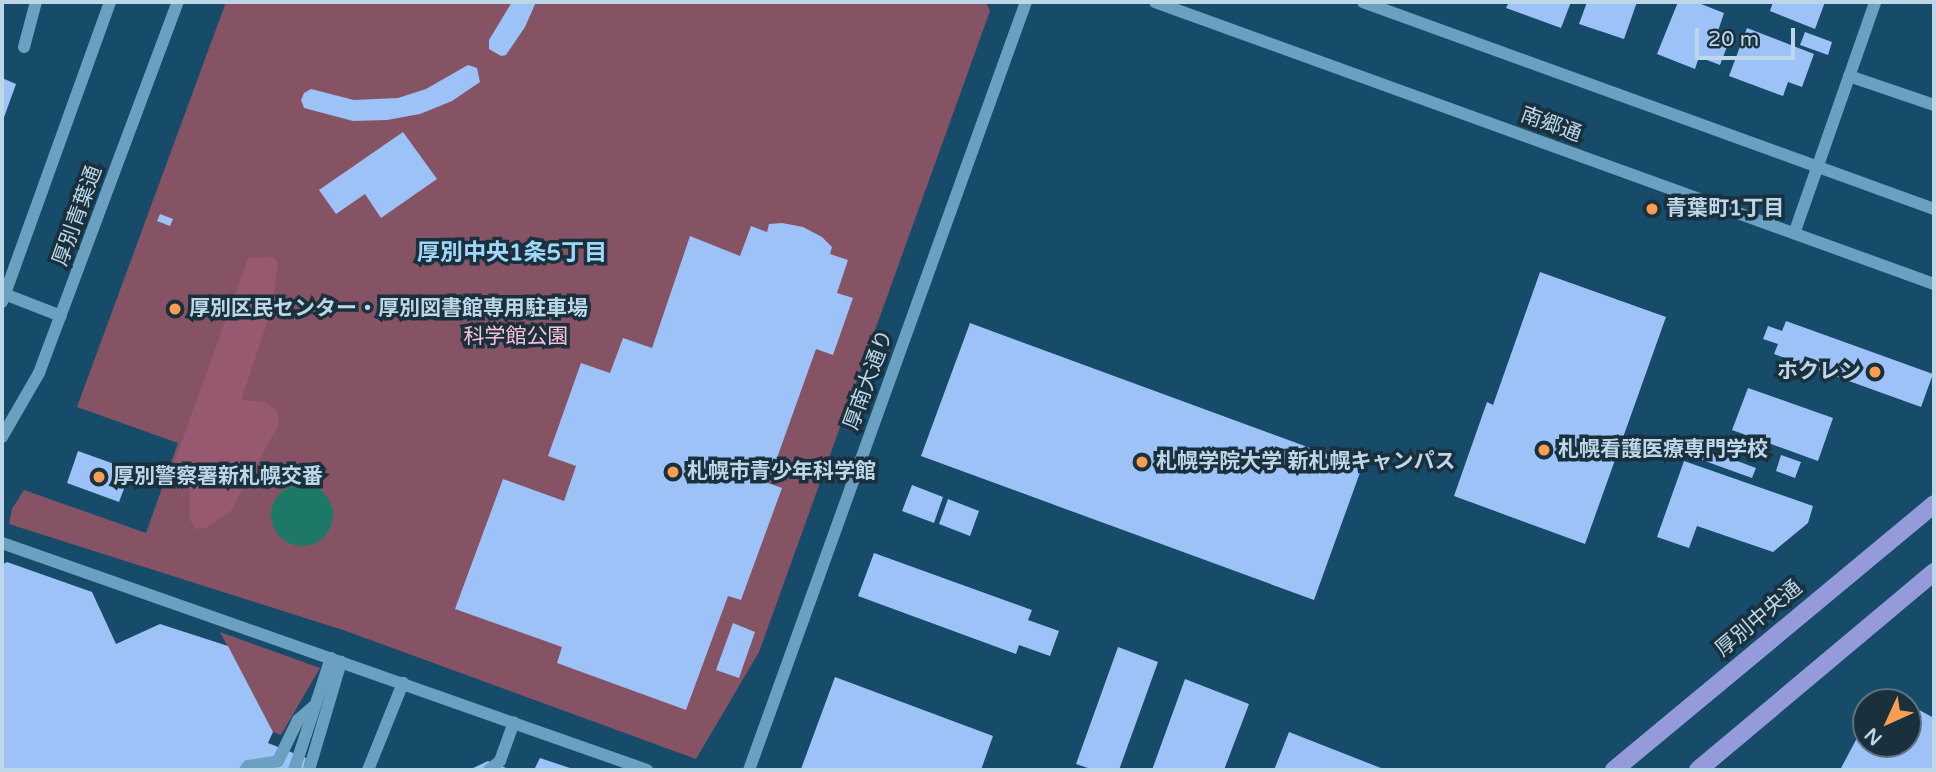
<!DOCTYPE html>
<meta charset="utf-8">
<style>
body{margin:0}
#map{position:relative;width:1936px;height:772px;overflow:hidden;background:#164c6a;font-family:"Varela Round","Noto Sans JP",sans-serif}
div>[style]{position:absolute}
.green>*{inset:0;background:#865365}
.forest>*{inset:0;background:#96596f}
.water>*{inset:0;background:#1e7867}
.round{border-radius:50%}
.building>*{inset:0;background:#9cc2f7}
.minor>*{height:12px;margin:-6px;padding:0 6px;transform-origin:6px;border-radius:6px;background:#6ca0c1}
.major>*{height:18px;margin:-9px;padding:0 9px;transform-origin:9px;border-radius:9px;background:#959bda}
.dots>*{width:19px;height:19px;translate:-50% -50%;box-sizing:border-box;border:4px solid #1a303d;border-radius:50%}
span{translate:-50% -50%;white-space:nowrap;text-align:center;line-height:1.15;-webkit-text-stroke:7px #1a303d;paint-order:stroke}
.street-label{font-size:21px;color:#bdd7e8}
.poi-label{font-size:21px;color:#bdd7e8;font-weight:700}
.left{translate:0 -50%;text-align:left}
.right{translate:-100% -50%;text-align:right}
.park-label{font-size:21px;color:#fac0d3}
.neighbourhood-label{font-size:23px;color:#a0d6f9;font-weight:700}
.frame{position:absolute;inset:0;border:4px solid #bdd7e8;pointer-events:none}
.north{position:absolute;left:1852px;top:688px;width:70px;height:70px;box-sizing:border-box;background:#1a303d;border:2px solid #5b7381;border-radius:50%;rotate:225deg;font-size:19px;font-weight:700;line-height:28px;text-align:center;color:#bdd7e8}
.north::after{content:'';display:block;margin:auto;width:24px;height:32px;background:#fc9e52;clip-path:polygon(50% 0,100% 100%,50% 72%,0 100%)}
.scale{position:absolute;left:1695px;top:28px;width:100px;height:32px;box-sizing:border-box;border:4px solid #bdd7e8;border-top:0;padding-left:9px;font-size:21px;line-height:24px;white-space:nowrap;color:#bdd7e8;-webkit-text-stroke:5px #1a303d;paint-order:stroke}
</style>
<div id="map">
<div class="green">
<div style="clip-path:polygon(226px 2px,986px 2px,990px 11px,759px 652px,696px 759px,346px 631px,9px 524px,12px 509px,24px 490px,146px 533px,178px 443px,77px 407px)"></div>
<div style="clip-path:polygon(220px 632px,320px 668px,281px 735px,273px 732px)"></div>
</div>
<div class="forest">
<div style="clip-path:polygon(274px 257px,278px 263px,272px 308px,241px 400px,265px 402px,278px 412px,279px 424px,231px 511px,208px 527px,196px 529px,190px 520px,190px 485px,169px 477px,248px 258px)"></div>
</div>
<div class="water">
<div class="round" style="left:271px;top:484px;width:62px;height:62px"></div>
</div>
<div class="building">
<div style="clip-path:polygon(512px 2px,536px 2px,525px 27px,506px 55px,501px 56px,489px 49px,489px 40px)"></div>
<div style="clip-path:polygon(1509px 2px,1571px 2px,1561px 28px,1506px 8px)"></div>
<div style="clip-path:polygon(1587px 2px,1637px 2px,1624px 39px,1579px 24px)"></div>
<div style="clip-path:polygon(1678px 2px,1696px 2px,1724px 13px,1718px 31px,1731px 36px,1720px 65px,1699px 57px,1695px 69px,1657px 54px)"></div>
<div style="clip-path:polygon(1773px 2px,1825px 2px,1815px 29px,1770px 11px)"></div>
<div style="clip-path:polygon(1747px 28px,1814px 54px,1802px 87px,1788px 82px,1783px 96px,1729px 76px)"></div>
<div style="clip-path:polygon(1805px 32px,1832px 42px,1828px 55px,1800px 45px)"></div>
<div style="clip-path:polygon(468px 65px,477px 68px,480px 82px,452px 101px,420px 114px,387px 120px,353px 121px,304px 108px,301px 100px,304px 93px,311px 89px,354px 100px,398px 98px,426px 89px)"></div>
<div style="clip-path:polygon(2px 78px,16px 84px,2px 123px)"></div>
<div style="clip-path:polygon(403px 132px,437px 179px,381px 218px,365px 194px,336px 214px,319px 190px)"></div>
<div style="clip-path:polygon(160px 214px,173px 219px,170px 226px,157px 221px)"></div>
<div style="clip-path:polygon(782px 223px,803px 227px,822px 237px,832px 247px,830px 254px,848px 260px,837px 293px,853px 298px,833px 355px,816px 349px,768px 483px,782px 488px,741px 600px,728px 596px,686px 710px,557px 663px,562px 647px,455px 609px,503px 479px,564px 501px,576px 466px,548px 456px,581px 363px,610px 373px,623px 338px,652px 348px,690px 236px,740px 256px,751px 226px,767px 232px,769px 224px)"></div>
<div style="clip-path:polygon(1540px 272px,1666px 317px,1585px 544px,1454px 496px,1487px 402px,1493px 405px)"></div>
<div style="clip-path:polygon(1786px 321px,1933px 374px,1921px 407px,1774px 354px,1778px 344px,1763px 339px,1768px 326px,1782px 331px)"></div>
<div style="clip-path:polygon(970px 323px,1362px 467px,1314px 600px,921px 456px)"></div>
<div style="clip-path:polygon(1748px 388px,1833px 418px,1818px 461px,1732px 430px)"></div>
<div style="clip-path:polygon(1705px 449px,1756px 468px,1752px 478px,1702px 460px)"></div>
<div style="clip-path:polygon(78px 451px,131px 470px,119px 502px,67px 483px)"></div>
<div style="clip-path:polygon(1781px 455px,1801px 462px,1795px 478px,1776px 471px)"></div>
<div style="clip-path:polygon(1684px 461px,1813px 506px,1808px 523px,1773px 552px,1697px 526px,1689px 548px,1657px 537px)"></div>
<div style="clip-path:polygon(912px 485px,943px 497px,934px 523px,902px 511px)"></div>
<div style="clip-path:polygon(948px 499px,979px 511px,970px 536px,939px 524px)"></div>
<div style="clip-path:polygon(874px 553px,1032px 610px,1028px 620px,1059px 631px,1050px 656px,1019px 645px,1016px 654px,858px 596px)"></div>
<div style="clip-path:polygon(7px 562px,92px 592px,116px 644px,160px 624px,228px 646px,273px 732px,268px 743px,306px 758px,303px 770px,2px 770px,2px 565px)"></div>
<div style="clip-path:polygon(733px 623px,755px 632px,739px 678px,716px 670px)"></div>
<div style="clip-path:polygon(1118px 647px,1158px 662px,1119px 770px,1087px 770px,1088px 768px,1076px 764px)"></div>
<div style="clip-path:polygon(835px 677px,993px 736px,981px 770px,801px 769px)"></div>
<div style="clip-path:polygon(1185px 679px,1249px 704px,1224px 770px,1152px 770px)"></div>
<div style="clip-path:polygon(1882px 691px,1904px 702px,1876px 702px)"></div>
<div style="clip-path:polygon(1908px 704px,1934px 718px,1934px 770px,1840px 770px,1866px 721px,1866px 744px,1908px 744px)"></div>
<div style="clip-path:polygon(1289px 732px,1386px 770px,1274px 770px)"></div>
<div style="clip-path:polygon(540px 758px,576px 770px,534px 770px)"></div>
<div style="clip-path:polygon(488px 761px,511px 770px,469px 770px)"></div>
</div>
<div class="minor">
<div style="left:1155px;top:2px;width:828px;rotate:19.9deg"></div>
<div style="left:1363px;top:2px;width:607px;rotate:19.93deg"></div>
<div style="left:24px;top:47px;width:47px;rotate:-75.1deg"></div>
<div style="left:1849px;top:76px;width:90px;rotate:18.8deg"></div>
<div style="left:1795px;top:231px;width:243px;rotate:-70.7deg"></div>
<div style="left:2px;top:293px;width:63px;rotate:21.3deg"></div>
<div style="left:2px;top:302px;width:319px;rotate:-70.2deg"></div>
<div style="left:2px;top:437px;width:74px;rotate:-60deg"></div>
<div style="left:39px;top:373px;width:396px;rotate:-69.5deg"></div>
<div style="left:2px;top:543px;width:684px;rotate:19.39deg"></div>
<div style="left:245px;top:770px;width:5px;rotate:-53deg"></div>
<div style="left:248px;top:766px;width:30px;rotate:-9deg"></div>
<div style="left:278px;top:761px;width:46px;rotate:-64deg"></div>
<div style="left:298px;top:720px;width:20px;rotate:-41deg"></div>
<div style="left:294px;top:770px;width:118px;rotate:-71.7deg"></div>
<div style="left:309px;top:770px;width:113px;rotate:-73.5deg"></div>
<div style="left:368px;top:770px;width:94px;rotate:-68.1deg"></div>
<div style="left:489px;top:770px;width:14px;rotate:-39deg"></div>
<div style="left:500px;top:761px;width:41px;rotate:-70.3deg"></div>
<div style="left:749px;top:770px;width:816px;rotate:-70.17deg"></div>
</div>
<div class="major">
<div style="left:1614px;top:770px;width:416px;rotate:-39.7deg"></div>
<div style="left:1698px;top:770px;width:308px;rotate:-40deg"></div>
</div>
<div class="dots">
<div style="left:1652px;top:209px;background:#fc9e52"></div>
<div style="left:175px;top:309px;background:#fc9e52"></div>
<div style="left:1875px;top:372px;background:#fc9e52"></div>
<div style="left:1544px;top:450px;background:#fc9e52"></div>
<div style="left:1142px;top:462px;background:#fc9e52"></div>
<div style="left:673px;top:472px;background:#fc9e52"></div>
<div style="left:99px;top:477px;background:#fc9e52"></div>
</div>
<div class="street-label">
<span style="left:1551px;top:125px;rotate:20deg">南郷通</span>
<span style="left:78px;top:216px;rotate:-70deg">厚別青葉通</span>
<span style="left:869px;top:380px;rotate:-70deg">厚南大通り</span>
<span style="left:1759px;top:619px;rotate:-40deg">厚別中央通</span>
</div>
<div class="poi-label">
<span class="left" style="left:1666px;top:209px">青葉町1丁目</span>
<span class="left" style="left:189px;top:309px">厚別区民センター・厚別図書館専用駐車場</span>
<span class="right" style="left:1861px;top:372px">ホクレン</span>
<span class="left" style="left:1558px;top:450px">札幌看護医療専門学校</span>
<span class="left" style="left:1156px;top:462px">札幌学院大学 新札幌キャンパス</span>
<span class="left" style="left:687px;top:472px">札幌市青少年科学館</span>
<span class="left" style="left:113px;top:477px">厚別警察署新札幌交番</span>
</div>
<div class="park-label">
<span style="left:516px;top:337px">科学館公園</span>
</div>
<div class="neighbourhood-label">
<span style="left:512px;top:253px">厚別中央1条5丁目</span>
</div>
<div class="frame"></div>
<div class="north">N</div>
<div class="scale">20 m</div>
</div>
